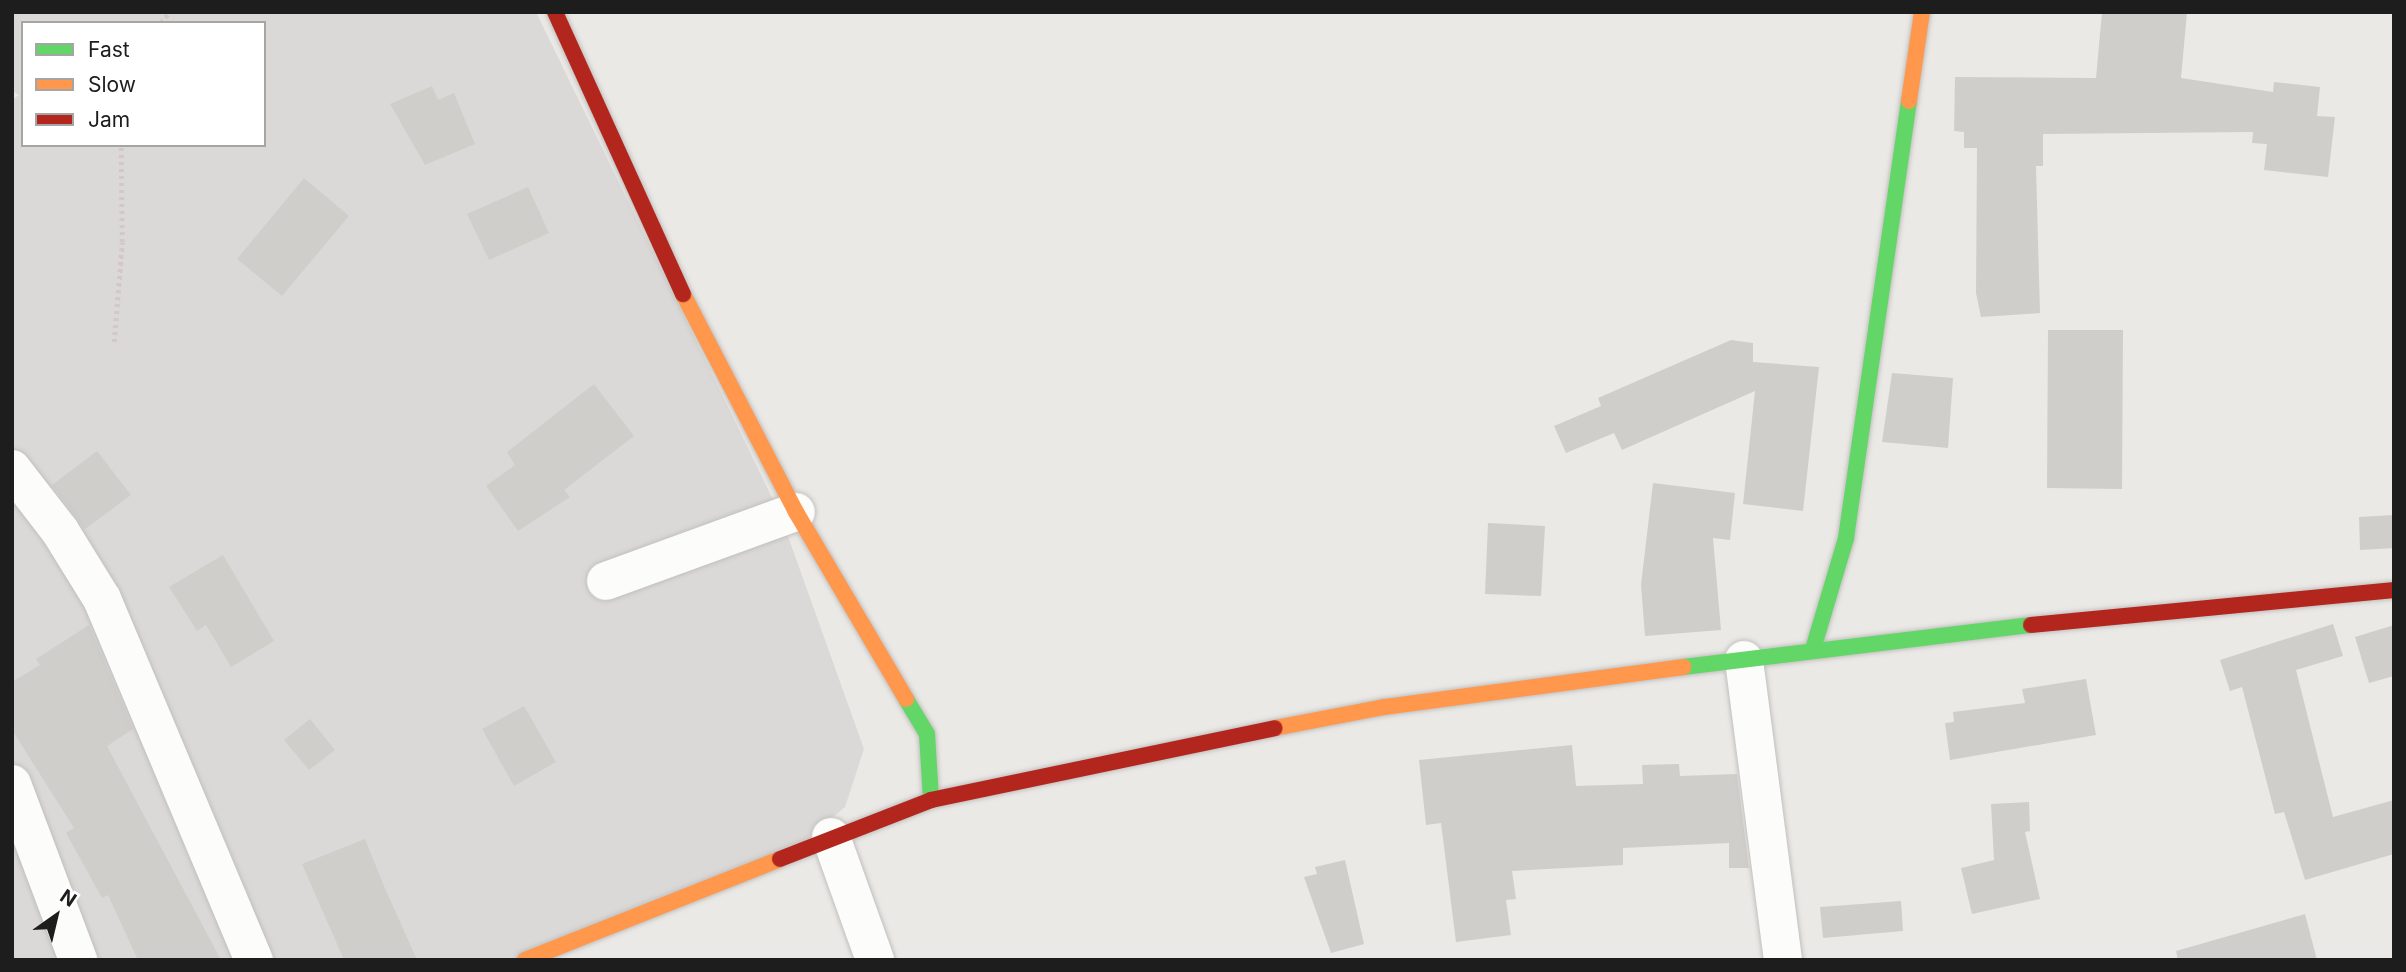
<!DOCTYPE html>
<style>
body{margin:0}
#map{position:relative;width:2406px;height:972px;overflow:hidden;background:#ebe9e6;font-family:Inter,sans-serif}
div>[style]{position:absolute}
.residential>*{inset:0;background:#dad9d7}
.building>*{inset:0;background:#d0cecb}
.path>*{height:4.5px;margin-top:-2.25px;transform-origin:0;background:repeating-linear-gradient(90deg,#d4c8c7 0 3.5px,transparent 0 7px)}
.roads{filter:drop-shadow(0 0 2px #c1c0be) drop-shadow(0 0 2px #c1c0be)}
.street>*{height:38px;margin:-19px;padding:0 19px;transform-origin:19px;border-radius:19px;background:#fcfcfb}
.fast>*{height:16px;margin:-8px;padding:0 8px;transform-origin:8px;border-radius:8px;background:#63d668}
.slow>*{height:16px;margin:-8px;padding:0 8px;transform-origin:8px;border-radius:8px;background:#ff974d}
.jam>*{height:16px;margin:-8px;padding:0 8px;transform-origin:8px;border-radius:8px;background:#b3261e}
span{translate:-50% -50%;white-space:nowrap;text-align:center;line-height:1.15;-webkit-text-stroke:5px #fff;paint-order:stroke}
.frame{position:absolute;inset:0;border:14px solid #1d1d1d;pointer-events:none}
.legend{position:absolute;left:21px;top:21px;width:245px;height:126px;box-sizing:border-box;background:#fff;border:2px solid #a5a5a5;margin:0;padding:9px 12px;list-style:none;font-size:21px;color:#1d1d1d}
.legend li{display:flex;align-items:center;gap:14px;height:35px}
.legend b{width:35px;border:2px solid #a5a5a5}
.north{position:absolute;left:21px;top:881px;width:70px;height:70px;-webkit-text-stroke:5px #fff;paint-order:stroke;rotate:34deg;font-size:19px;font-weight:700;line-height:28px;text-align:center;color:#1d1d1d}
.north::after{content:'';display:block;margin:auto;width:24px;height:32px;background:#1d1d1d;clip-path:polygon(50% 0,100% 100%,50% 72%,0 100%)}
</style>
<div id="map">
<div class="residential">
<div style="clip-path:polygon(evenodd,12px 12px,536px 12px,780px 514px,864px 749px,845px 807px,786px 857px,512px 960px,12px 960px,12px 100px,19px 95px,12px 91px,12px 12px,23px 23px,264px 23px,264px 145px,23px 145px,23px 23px)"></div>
</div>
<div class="building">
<div style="clip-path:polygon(2102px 12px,2187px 12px,2181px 78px,2273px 92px,2274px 82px,2320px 87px,2317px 116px,2335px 117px,2328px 177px,2264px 170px,2267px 144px,2252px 143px,2253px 132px,2043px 134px,2043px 166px,2036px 166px,2040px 313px,1981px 317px,1976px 293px,1977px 148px,1964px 148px,1964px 132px,1954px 131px,1955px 77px,2096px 78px)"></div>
<div style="clip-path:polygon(432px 86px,438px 100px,454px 93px,475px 144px,425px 165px,390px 104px)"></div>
<div style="clip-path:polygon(304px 178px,349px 216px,282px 296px,237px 259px)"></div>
<div style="clip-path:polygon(528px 187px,549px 233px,489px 260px,467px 214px)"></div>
<div style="clip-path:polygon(2048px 330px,2123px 330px,2122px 489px,2047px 488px)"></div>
<div style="clip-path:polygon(1731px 340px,1753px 343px,1753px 362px,1819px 367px,1803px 511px,1743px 504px,1755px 391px,1622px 450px,1614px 433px,1566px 453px,1554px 426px,1601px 406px,1598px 398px)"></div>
<div style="clip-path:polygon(1892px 373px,1953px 378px,1948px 448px,1882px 442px)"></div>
<div style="clip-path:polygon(594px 384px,634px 436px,564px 490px,570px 497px,518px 531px,486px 486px,515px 465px,507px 452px)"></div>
<div style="clip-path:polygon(97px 451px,131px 495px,85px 529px,52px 485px)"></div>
<div style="clip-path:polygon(1653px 483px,1735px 493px,1730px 540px,1713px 538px,1721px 630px,1645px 636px,1641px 585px)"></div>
<div style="clip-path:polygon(2394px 515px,2394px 548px,2360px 550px,2359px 517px)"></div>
<div style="clip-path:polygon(1488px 523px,1545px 526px,1541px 596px,1485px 594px)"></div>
<div style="clip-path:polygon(223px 555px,274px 641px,231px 667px,206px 625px,197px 631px,169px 587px)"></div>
<div style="clip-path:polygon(2333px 624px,2343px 656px,2296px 670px,2333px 817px,2394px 800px,2394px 854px,2305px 880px,2284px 812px,2275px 814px,2242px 687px,2230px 691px,2220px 660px)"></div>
<div style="clip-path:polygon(89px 625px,133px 729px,107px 746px,221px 960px,138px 960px,108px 895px,102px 898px,66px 833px,74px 828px,12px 730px,12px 682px,40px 665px,36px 659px)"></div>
<div style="clip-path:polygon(2394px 625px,2394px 676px,2369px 683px,2355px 637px)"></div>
<div style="clip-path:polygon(2086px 679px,2096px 735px,1950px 760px,1945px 723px,1954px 722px,1953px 712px,2025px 703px,2022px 689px)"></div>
<div style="clip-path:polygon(524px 706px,556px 762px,514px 786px,482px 729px)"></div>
<div style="clip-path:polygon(310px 719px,335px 750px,309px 770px,284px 740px)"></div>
<div style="clip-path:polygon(1572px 745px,1576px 786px,1643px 784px,1642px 765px,1679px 764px,1680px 776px,1737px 774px,1749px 868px,1729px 868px,1729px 843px,1623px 848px,1623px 865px,1512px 871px,1516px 899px,1506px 900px,1511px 935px,1456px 942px,1441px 823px,1426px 825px,1419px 760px)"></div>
<div style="clip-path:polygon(2029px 802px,2030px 831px,2025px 832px,2040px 899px,1972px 914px,1961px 868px,1994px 860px,1991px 804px)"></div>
<div style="clip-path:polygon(365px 839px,384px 886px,417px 960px,344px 960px,302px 864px)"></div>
<div style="clip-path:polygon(1345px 860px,1364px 944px,1331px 953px,1304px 877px,1317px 874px,1315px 867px)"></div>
<div style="clip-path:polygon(1901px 901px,1903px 931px,1823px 938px,1820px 907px)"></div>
<div style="clip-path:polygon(2305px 914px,2317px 960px,2178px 960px,2176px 951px)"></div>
</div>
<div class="path">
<div style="left:161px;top:23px;width:14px;rotate:-54deg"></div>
<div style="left:114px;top:342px;width:100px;rotate:-85.4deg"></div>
<div style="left:122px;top:242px;width:97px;rotate:-90.6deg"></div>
</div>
<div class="roads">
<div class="street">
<div style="left:12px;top:469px;width:78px;rotate:52.3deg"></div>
<div style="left:60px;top:531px;width:80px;rotate:58.3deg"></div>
<div style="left:102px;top:599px;width:392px;rotate:67.2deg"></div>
<div style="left:606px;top:581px;width:202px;rotate:-20deg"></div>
<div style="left:1744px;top:660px;width:303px;rotate:82.6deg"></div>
<div style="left:12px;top:784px;width:188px;rotate:69.4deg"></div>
<div style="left:831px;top:837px;width:131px;rotate:70.3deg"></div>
</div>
<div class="fast">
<div style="left:1813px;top:649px;width:116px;rotate:-73.4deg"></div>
<div style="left:1846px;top:538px;width:442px;rotate:-81.8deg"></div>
<div style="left:1683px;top:667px;width:351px;rotate:-6.9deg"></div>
<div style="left:906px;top:699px;width:41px;rotate:59deg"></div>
<div style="left:927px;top:734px;width:66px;rotate:86.5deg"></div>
</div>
<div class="slow">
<div style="left:1909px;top:101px;width:90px;rotate:-81.7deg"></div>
<div style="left:683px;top:294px;width:246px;rotate:62.6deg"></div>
<div style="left:796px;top:512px;width:217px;rotate:59.5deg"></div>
<div style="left:1275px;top:728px;width:111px;rotate:-10.9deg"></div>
<div style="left:1384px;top:707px;width:302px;rotate:-7.6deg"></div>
<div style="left:525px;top:960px;width:274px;rotate:-21.6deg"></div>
</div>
<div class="jam">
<div style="left:555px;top:12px;width:310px;rotate:65.6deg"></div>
<div style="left:2031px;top:625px;width:365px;rotate:-5.5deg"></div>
<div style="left:780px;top:859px;width:162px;rotate:-21.3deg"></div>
<div style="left:931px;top:800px;width:351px;rotate:-11.8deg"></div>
</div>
</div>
<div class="frame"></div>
<ul class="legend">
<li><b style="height:9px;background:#63d668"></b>Fast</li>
<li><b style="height:9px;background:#ff974d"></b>Slow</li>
<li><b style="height:9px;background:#b3261e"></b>Jam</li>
</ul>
<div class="north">N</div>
</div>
